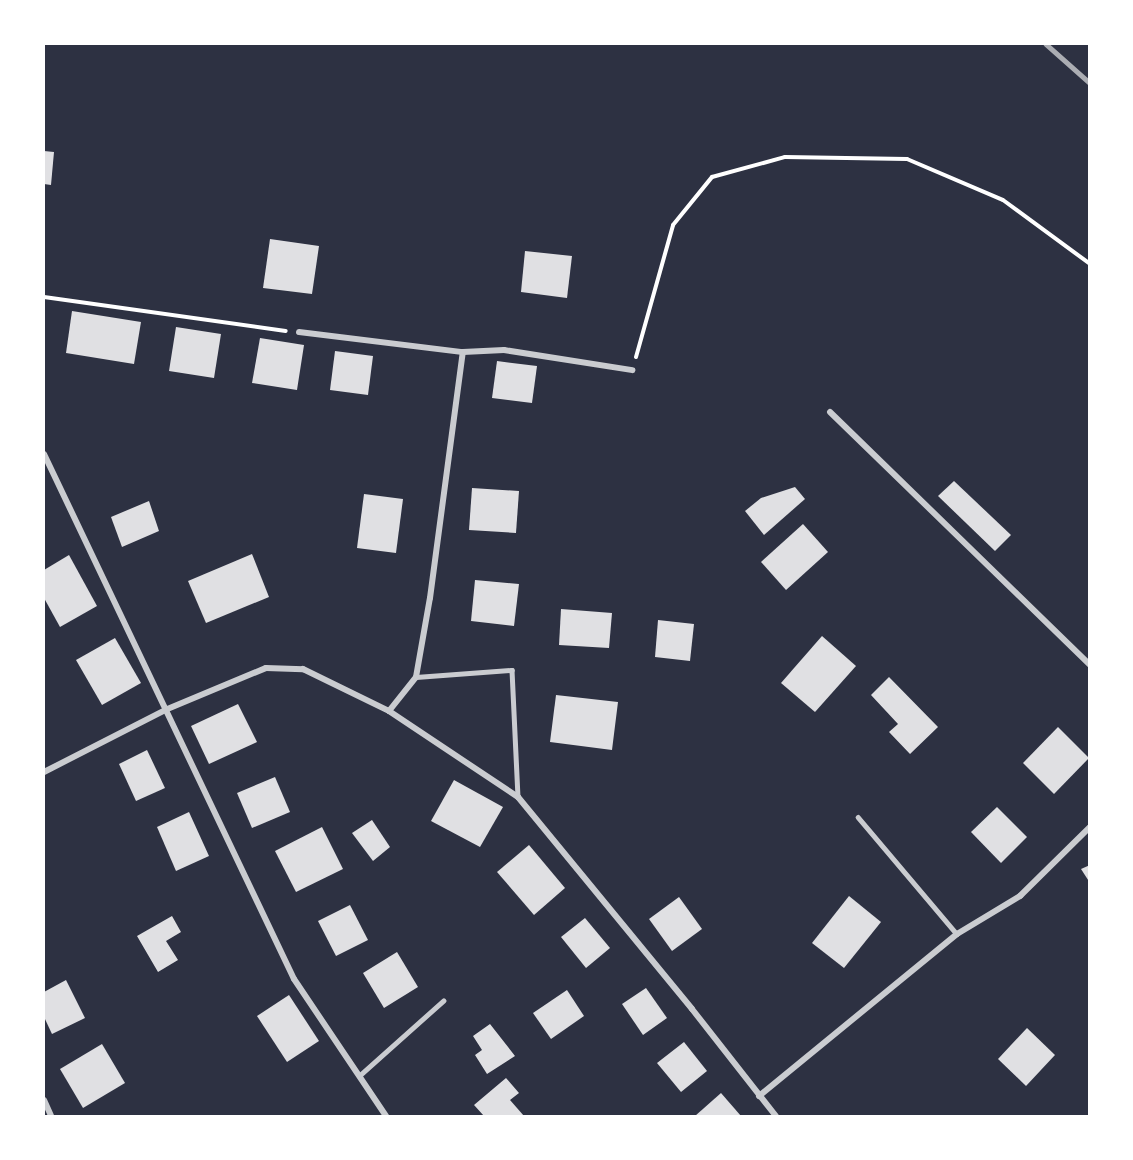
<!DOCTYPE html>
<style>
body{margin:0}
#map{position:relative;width:1133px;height:1160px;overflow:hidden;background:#2d3142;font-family:"Alegreya Sans",sans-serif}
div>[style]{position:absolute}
.building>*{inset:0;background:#e0e0e3}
.path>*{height:4px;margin:-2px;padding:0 2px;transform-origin:2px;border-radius:2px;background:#fff}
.service>*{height:4.5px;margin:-2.25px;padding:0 2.25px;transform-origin:2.25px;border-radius:2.25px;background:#caccd0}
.minor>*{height:6px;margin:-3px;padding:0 3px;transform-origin:3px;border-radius:3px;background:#caccd0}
.rail>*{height:4.5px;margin:-2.25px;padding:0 2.25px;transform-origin:2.25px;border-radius:2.25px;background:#abadb3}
span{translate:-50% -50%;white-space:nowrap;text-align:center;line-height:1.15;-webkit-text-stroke:5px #fff;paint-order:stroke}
.frame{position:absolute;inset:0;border:45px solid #fff;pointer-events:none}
</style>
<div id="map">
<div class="building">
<div style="clip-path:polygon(44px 151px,54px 152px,51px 185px,44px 184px)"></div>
<div style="clip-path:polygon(270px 239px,319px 246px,312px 294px,263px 288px)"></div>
<div style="clip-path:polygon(525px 251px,572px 256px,567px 298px,521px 292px)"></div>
<div style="clip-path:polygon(72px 311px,141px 322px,134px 364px,66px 353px)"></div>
<div style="clip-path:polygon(176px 327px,221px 334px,214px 378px,169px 371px)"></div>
<div style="clip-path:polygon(260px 338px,304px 345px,297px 390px,252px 383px)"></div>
<div style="clip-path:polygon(335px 351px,373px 356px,368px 395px,330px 390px)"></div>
<div style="clip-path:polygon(497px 361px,537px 366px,532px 403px,492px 398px)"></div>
<div style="clip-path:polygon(954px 481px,1011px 535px,995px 551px,938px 496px)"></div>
<div style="clip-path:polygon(795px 487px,805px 499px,764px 535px,745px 511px,761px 498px)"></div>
<div style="clip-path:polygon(472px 488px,519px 491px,516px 533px,469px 530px)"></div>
<div style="clip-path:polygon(364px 494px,403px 499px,396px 553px,357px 548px)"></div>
<div style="clip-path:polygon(149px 501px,159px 531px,122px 547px,111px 517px)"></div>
<div style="clip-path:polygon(803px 524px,828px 552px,786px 590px,761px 562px)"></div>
<div style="clip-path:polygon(252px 554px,269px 597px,206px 623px,188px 581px)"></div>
<div style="clip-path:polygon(69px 555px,97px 606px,60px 627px,44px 598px,44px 570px)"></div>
<div style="clip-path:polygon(475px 580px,519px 584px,514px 626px,471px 621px)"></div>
<div style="clip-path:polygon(561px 609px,612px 613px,609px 648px,559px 645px)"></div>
<div style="clip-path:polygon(658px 620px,694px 624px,690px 661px,655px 657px)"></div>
<div style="clip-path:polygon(822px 636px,856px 666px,815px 712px,781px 683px)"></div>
<div style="clip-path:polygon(115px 638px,141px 683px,102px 705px,76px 660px)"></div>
<div style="clip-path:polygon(889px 677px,938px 727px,910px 754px,889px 732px,898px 724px,871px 695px)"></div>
<div style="clip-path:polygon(556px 695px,618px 702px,612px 750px,550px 742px)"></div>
<div style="clip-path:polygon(238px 704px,257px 742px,209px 764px,191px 726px)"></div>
<div style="clip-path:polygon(1058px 727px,1089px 758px,1054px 794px,1023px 763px)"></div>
<div style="clip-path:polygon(147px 750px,165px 788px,136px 801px,119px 764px)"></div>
<div style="clip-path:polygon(275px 777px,290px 812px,252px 828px,237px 793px)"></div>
<div style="clip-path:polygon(454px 780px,503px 807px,480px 847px,431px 821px)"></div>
<div style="clip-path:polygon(997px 807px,1027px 837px,1001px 863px,971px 832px)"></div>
<div style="clip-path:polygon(189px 812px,209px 856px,176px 871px,157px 827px)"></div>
<div style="clip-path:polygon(372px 820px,390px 847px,373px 861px,352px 833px)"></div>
<div style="clip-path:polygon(322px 827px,343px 869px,296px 892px,275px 851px)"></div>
<div style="clip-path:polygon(529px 845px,565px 888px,534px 915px,497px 872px)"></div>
<div style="clip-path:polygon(1090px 865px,1090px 883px,1081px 869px)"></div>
<div style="clip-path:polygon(849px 896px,881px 922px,844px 968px,812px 943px)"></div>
<div style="clip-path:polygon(679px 897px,702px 929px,672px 951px,649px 919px)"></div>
<div style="clip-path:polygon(350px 905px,368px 940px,336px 956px,318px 921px)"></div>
<div style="clip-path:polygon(172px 916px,181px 932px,166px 941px,178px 960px,158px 972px,137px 936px)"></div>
<div style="clip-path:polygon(585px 918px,610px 948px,586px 968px,561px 937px)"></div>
<div style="clip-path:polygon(397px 952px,418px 987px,384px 1008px,363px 973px)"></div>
<div style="clip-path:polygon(66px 980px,85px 1018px,52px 1034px,44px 1017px,44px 992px)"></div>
<div style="clip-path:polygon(646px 988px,667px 1018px,643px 1035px,622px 1004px)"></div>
<div style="clip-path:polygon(567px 990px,584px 1016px,551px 1039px,533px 1013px)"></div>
<div style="clip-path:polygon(289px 995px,319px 1041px,287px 1062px,257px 1016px)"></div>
<div style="clip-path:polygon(490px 1024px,515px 1056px,487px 1074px,475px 1055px,482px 1050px,473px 1036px)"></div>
<div style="clip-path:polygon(1027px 1028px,1055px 1055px,1026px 1086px,998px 1059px)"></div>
<div style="clip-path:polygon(684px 1042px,707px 1071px,681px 1092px,657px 1063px)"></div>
<div style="clip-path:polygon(102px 1044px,125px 1083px,83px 1108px,60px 1069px)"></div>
<div style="clip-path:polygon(506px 1078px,519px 1093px,510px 1100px,524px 1116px,484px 1116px,474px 1105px)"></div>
<div style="clip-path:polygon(721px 1093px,741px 1116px,695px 1116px)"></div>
</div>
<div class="path">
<div style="left:44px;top:297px;width:244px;rotate:8deg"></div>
<div style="left:636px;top:357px;width:137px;rotate:-74.3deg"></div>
<div style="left:673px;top:225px;width:62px;rotate:-50.9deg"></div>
<div style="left:712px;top:177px;width:76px;rotate:-15.3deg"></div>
<div style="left:785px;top:157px;width:122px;rotate:0.9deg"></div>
<div style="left:907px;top:159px;width:104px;rotate:23.1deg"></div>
<div style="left:1003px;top:200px;width:108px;rotate:36.3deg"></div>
</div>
<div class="service">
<div style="left:416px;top:677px;width:96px;rotate:-4.2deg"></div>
<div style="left:512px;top:670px;width:127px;rotate:87.3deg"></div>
<div style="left:858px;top:817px;width:153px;rotate:49.8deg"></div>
<div style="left:359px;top:1076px;width:113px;rotate:-41.8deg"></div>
</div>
<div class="minor">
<div style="left:299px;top:332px;width:165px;rotate:7deg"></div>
<div style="left:463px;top:352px;width:41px;rotate:-2.8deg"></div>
<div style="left:504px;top:350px;width:130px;rotate:8.9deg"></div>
<div style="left:830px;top:412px;width:363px;rotate:44.2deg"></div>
<div style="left:44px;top:454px;width:581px;rotate:64.54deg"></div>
<div style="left:294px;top:979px;width:165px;rotate:56.1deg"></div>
<div style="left:389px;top:711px;width:43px;rotate:-51.5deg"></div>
<div style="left:416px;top:677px;width:80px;rotate:-80deg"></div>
<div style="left:430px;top:598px;width:248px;rotate:-82.4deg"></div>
<div style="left:44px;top:772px;width:136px;rotate:-27.1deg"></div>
<div style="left:165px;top:710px;width:109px;rotate:-22.6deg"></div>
<div style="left:266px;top:668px;width:37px;rotate:2deg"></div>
<div style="left:303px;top:669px;width:96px;rotate:26deg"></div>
<div style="left:389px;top:711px;width:155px;rotate:33.7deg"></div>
<div style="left:518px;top:797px;width:274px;rotate:50.6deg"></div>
<div style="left:692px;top:1009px;width:136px;rotate:51.9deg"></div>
<div style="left:759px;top:1096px;width:256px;rotate:-39.3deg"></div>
<div style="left:957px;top:934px;width:74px;rotate:-31.1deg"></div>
<div style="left:1020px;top:896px;width:98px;rotate:-44.6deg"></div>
<div style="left:44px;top:1100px;width:17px;rotate:66deg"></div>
</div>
<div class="rail">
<div style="left:1046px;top:44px;width:59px;rotate:41.6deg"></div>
</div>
<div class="frame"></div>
</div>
